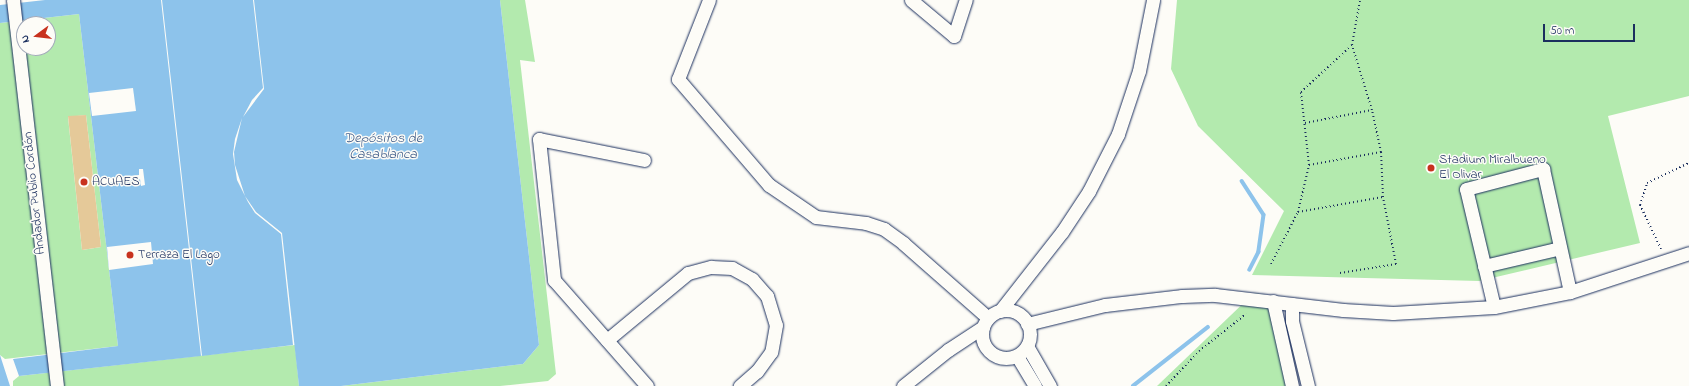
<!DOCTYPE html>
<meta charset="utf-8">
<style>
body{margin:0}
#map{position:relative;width:1689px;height:386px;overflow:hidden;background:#fdfcf7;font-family:"Indie Flower",sans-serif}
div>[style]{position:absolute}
.green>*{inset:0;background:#b3eaae}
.water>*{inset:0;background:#8dc3eb}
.pier>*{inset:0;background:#fdfcf7}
.stream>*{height:3.5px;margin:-1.75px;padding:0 1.75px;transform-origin:1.75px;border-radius:1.75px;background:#8dc3eb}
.building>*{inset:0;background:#e5c999}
.path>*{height:2px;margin-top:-1px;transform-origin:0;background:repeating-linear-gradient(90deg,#1b2f5e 0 1px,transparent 0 4px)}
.roads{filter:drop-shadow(0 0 1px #1b2f5e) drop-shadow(0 0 1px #1b2f5e)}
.minor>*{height:13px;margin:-6.5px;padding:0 6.5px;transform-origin:6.5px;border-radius:6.5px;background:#fdfcf7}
.minor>.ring{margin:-6.5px;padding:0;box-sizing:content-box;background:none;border:13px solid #fdfcf7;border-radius:50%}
.dots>*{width:11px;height:11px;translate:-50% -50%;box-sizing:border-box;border:2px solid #fdfcf7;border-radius:50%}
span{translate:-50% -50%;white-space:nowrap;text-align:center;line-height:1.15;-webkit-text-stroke:3px #fdfcf7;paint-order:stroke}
.poi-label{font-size:13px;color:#1b2f5e}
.left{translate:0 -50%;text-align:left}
.street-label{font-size:13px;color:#1b2f5e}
.water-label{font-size:14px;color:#3d5b88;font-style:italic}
.north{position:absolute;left:16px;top:16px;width:40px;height:40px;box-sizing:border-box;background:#fdfcf7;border:1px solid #a3aaba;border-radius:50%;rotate:255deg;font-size:11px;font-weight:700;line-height:16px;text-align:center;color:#1b2f5e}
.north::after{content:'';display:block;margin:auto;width:14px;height:18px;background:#c8321e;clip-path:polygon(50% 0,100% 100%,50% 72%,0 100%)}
.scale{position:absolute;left:1543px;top:24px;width:92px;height:18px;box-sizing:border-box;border:2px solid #1b2f5e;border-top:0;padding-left:5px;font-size:12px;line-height:14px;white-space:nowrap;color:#1b2f5e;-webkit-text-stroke:3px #fdfcf7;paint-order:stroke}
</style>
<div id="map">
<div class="green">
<div style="clip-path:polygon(500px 0,525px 0,535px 62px,520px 60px,556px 374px,548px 381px,500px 386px,341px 386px,523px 364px,539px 345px)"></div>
<div style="clip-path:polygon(1177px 0,1689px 0,1689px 96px,1608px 116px,1640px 243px,1479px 281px,1252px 275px,1284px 211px,1198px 126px,1171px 69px)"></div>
<div style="clip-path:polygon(evenodd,79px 14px,118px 346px,5px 359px,0 355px,0 23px,79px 14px,24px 24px,48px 24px,48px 48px,24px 48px,24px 24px,79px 14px,86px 115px,101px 247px,82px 250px,68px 117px,86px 115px)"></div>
<div style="clip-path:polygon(1254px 293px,1272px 296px,1291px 386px,1157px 386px)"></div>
<div style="clip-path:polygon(295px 345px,299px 386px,13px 386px,13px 381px,19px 376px)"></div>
</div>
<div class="water">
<div style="clip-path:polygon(45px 0,161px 0,201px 356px,19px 376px,13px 359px,118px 346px,79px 14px,0 23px,0 5px)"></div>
<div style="clip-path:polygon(162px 0,253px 0,263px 88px,252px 100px,243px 117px,264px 89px,254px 0,500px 0,539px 345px,523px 364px,341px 386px,299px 386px,282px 233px,256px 212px,245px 196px,235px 165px,234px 152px,242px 118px,235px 139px,233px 154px,237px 180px,248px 202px,255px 213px,281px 234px,293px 345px,202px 356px)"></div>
<div style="clip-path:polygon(0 354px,0 355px,10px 386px,0 386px)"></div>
</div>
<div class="pier">
<div style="clip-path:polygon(133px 88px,136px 111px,92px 116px,89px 93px)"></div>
<div style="clip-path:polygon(139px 169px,143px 169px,145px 185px,141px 186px,140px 179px,100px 184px,99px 179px,139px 175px)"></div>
<div style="clip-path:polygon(151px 242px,153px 264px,109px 270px,107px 247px)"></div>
</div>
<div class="stream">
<div style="left:1242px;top:181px;width:40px;rotate:57.1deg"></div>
<div style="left:1264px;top:215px;width:37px;rotate:98deg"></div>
<div style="left:1259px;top:252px;width:20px;rotate:117deg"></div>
<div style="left:1133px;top:386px;width:95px;rotate:-38.2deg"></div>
</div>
<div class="building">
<div style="clip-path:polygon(86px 115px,101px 247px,82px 250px,68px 116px)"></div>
</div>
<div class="path">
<div style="left:1305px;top:123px;width:68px;rotate:-11deg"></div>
<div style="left:1309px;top:165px;width:73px;rotate:-10.2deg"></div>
<div style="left:1298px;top:212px;width:86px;rotate:-10deg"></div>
<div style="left:1661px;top:249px;width:49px;rotate:-115.5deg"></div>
<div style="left:1640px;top:205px;width:23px;rotate:-72deg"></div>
<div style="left:1647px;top:183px;width:47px;rotate:-25.5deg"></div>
<div style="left:1271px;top:264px;width:59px;rotate:-62.6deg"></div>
<div style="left:1298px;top:212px;width:48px;rotate:-76.8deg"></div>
<div style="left:1309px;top:165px;width:73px;rotate:-96.3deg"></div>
<div style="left:1301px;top:92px;width:69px;rotate:-42.7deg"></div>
<div style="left:1340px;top:273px;width:57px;rotate:-9.1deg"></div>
<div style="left:1396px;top:264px;width:68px;rotate:-101deg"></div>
<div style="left:1383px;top:197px;width:45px;rotate:-92.5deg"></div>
<div style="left:1381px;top:152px;width:43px;rotate:-102.1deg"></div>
<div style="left:1372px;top:110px;width:68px;rotate:-107.1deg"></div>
<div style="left:1352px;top:45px;width:46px;rotate:-79.9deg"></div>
<div style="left:1166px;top:386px;width:48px;rotate:-46.7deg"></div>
<div style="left:1199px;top:351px;width:60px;rotate:-38.2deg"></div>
</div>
<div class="roads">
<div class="minor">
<div style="left:13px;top:0;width:388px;rotate:83.5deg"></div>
<div style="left:709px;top:0;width:85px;rotate:111.4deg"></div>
<div style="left:678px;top:79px;width:140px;rotate:49.4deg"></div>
<div style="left:769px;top:185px;width:57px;rotate:34.2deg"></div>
<div style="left:816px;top:217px;width:50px;rotate:6.8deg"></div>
<div style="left:866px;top:223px;width:19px;rotate:18deg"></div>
<div style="left:884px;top:229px;width:24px;rotate:36deg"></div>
<div style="left:903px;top:243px;width:113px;rotate:41.4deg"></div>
<div style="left:911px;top:0;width:56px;rotate:39.9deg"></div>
<div style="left:954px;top:36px;width:38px;rotate:-72deg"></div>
<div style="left:644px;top:160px;width:107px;rotate:-168.7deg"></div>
<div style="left:539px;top:139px;width:142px;rotate:83.9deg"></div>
<div style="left:554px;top:280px;width:141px;rotate:48.7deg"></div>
<div style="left:1484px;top:266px;width:78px;rotate:-13.3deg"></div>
<div style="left:1273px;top:301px;width:87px;rotate:77.4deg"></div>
<div style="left:1292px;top:304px;width:17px;rotate:90deg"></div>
<div style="left:1292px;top:321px;width:67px;rotate:76.2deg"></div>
<div style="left:1494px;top:307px;width:121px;rotate:-103.3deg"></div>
<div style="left:1466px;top:189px;width:80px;rotate:-14.6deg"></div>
<div style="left:1543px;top:169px;width:126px;rotate:77.6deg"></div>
<div class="ring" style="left:982px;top:310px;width:35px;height:35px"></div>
<div style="left:1000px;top:311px;width:100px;rotate:-51.9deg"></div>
<div style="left:1062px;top:232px;width:49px;rotate:-56.6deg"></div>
<div style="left:1089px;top:191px;width:64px;rotate:-63deg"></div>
<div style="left:1118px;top:134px;width:66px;rotate:-71.6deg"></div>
<div style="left:1139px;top:71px;width:72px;rotate:-78.8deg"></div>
<div style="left:1027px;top:324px;width:80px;rotate:-13.7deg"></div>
<div style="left:1105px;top:305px;width:78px;rotate:-6.7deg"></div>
<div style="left:1182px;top:296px;width:33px;rotate:-2deg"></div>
<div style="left:1215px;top:295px;width:129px;rotate:6.7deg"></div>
<div style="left:1343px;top:310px;width:50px;rotate:3.4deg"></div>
<div style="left:1393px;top:313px;width:101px;rotate:-3.4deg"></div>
<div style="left:1494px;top:307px;width:77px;rotate:-11.2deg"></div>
<div style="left:1570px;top:292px;width:125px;rotate:-18.1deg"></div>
<div style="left:607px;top:340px;width:105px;rotate:-39.6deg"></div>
<div style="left:688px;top:273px;width:24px;rotate:-15deg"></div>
<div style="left:711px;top:267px;width:21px;rotate:3deg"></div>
<div style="left:732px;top:268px;width:23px;rotate:29deg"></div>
<div style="left:752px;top:279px;width:23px;rotate:49deg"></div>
<div style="left:767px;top:296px;width:30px;rotate:73deg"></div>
<div style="left:776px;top:325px;width:27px;rotate:100deg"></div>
<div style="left:771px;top:352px;width:24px;rotate:126deg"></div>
<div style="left:757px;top:371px;width:23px;rotate:139deg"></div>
<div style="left:1027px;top:346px;width:46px;rotate:60.1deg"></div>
<div style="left:1017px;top:356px;width:35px;rotate:59deg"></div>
<div style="left:903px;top:386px;width:58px;rotate:-38.7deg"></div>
<div style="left:948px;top:350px;width:42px;rotate:-33.3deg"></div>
</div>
</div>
<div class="dots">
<div style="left:1431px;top:168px;background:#c8321e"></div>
<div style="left:84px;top:182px;background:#c8321e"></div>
<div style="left:130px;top:255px;background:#c8321e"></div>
</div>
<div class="poi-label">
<span class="left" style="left:1439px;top:168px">Stadium Miralbueno<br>El Olivar</span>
<span class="left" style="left:92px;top:182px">ACUAES</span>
<span class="left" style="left:138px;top:255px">Terraza El Lago</span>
</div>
<div class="street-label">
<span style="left:35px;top:193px;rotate:-96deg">Andador Publio Cordón</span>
</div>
<div class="water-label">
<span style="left:383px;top:147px">Depósitos de<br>Casablanca</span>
</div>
<div class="north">N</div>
<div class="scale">50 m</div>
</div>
